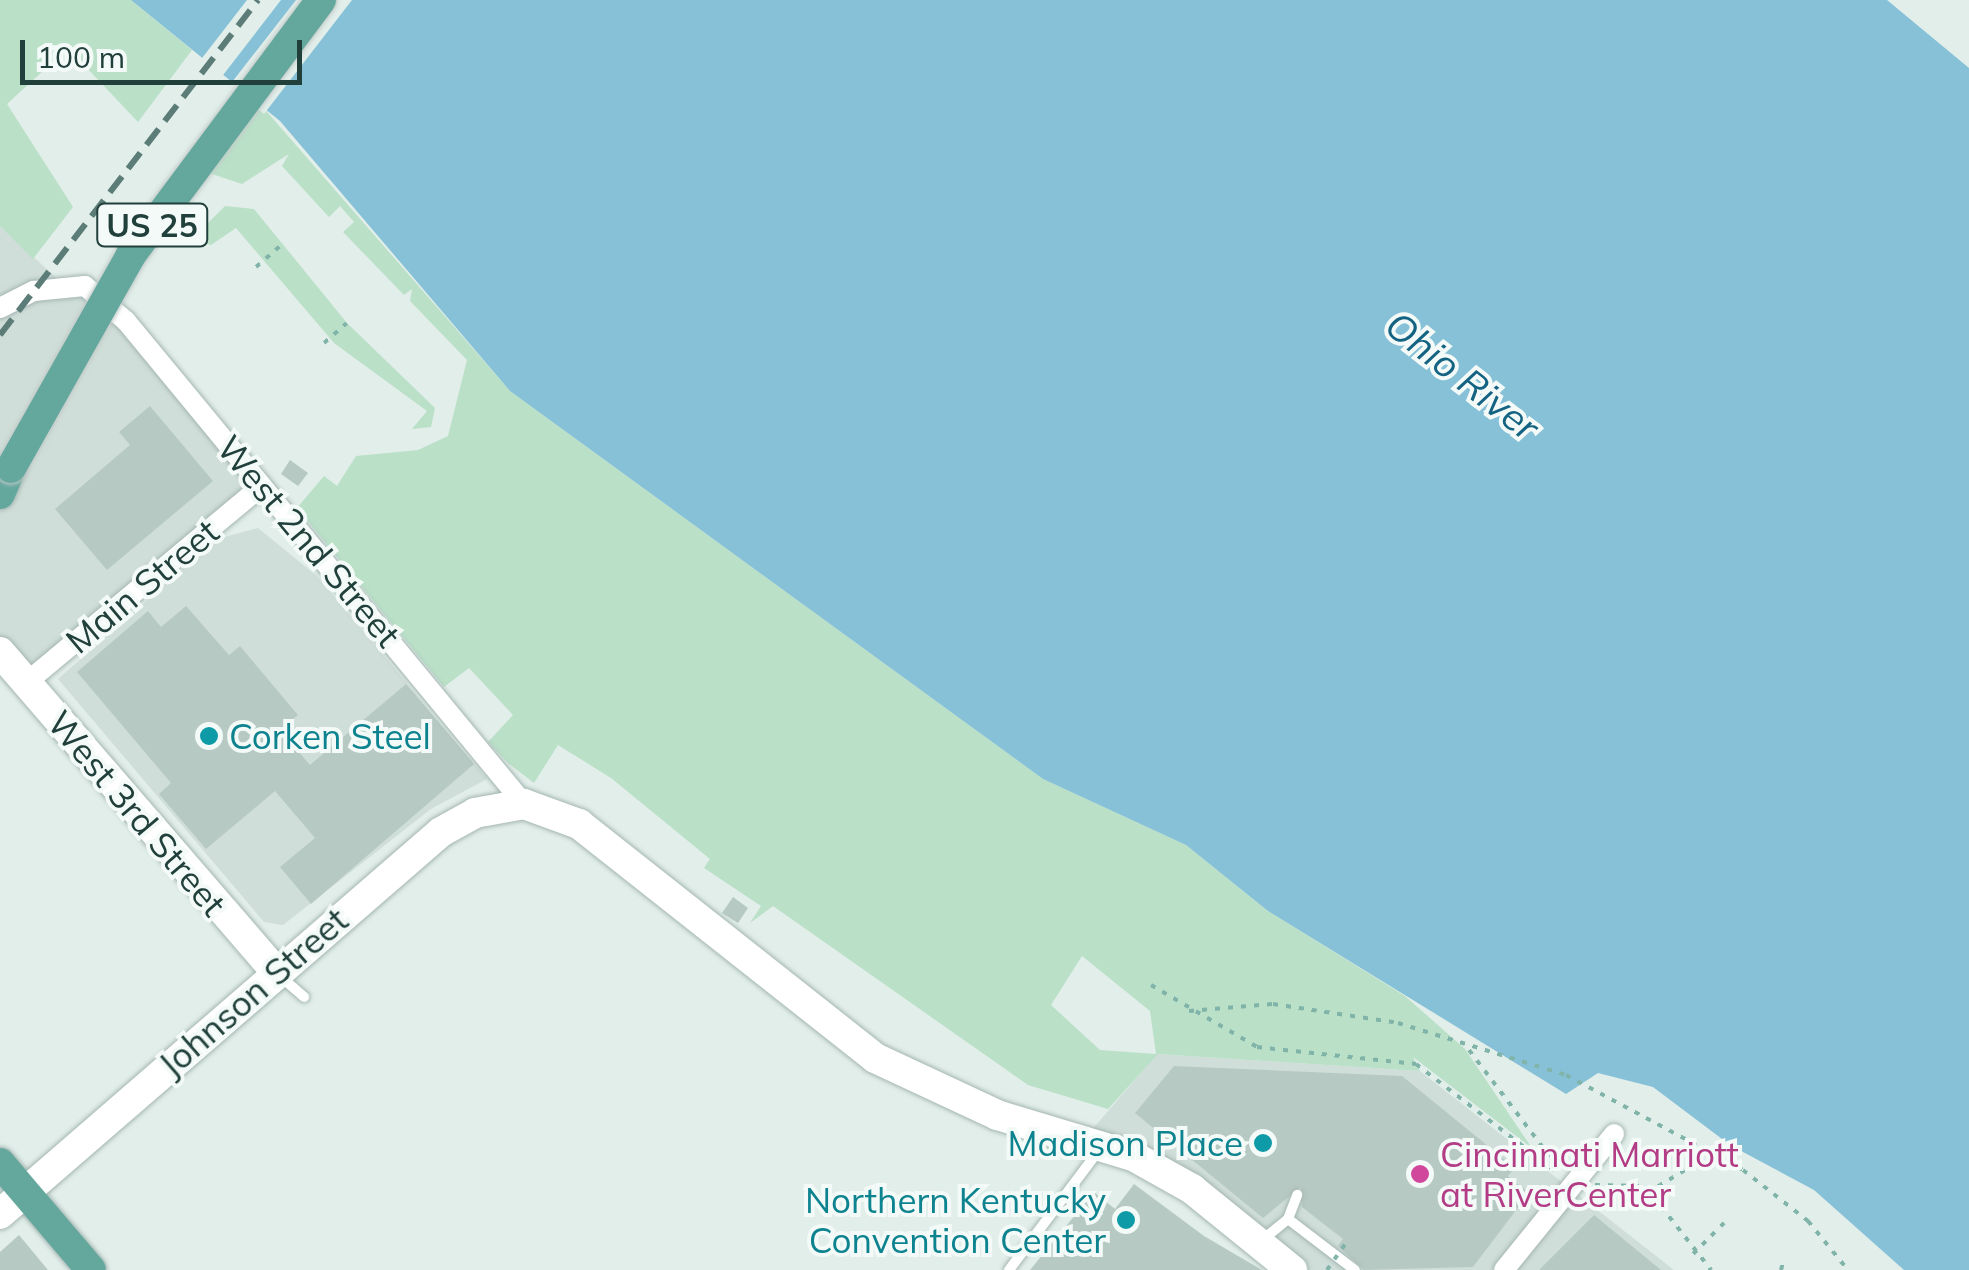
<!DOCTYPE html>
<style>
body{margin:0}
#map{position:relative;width:1969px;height:1270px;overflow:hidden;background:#e2eeea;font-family:Mulish,sans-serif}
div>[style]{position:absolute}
.built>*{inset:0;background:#d0ded9}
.green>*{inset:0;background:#bae0c8}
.water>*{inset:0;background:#86c1d7}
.pier>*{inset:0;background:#e2eeea}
.building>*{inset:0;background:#b7c9c3}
.path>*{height:4px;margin-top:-2px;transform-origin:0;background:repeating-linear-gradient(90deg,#80b4a9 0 5px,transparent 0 13px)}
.roads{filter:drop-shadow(0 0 2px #a4b6b2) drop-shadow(0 0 2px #a4b6b2)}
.lane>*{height:10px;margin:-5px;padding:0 5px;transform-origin:5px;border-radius:5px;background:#fff}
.street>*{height:20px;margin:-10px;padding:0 10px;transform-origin:10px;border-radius:10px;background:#fff}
.secondary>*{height:30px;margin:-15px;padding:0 15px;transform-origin:15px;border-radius:15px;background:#fff}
.primary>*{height:30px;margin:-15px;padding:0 15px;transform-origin:15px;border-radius:15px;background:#63a79d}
.rail>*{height:6px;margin-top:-3px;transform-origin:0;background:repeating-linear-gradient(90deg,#5b7c77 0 20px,transparent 0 30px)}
.path-bridge>*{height:4px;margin-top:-2px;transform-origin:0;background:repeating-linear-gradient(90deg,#80b4a9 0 5px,transparent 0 13px)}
.bridges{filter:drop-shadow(0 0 2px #c1cac8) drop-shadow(0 0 2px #c1cac8)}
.primary-bridge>*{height:30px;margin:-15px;padding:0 15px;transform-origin:15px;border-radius:15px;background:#63a79d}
.dots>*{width:28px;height:28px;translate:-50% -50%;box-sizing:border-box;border:5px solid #f3faf7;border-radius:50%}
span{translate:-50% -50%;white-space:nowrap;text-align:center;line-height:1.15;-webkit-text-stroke:8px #f3faf7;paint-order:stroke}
.shield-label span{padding:2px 8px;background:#f3faf7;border:2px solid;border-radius:8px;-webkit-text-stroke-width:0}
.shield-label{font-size:32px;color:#21403b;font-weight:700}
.street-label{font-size:35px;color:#21403b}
.culture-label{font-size:35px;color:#0d838f}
.left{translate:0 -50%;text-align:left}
.right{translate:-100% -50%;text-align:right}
.hotel-label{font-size:35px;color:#b23c85}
.water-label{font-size:38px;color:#156382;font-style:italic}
.scale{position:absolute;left:20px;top:40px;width:282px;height:45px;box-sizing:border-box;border:5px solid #21403b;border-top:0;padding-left:12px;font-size:30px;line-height:35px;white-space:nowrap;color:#21403b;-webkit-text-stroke:8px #f3faf7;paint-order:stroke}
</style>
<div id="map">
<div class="built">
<div style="clip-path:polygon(0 226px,63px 284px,85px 286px,258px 489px,26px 683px,0 652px)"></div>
<div style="clip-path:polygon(258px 528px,317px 576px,487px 779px,431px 809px,283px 925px,264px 922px,58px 679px,217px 539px)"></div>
<div style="clip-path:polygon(1157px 1054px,1420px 1071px,1674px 1270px,1294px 1270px,1084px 1139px)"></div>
</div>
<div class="green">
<div style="clip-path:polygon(0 0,131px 0,192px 50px,138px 122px,68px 48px,7px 104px,73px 207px,33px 259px,0 226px)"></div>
<div style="clip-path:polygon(evenodd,261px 105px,510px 391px,1043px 779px,1186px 845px,1268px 911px,1405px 996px,1465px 1049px,1532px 1148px,1413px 1057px,1420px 1071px,1158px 1054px,1108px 1109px,1028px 1085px,773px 906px,750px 923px,761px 906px,704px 868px,710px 859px,611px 778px,558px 745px,534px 783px,508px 763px,488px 742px,513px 715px,469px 668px,444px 687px,297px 508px,324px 476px,337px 486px,356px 456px,418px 450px,448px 436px,467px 360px,410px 301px,412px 289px,404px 295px,343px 232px,354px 222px,340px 206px,329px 217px,282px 166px,289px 154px,242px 184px,209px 173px,261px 105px,1082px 956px,1150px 1011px,1156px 1054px,1100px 1050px,1051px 1005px,1082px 956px)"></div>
<div style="clip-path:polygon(225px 206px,254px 209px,347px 323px,435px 408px,431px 427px,412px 429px,427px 411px,334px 343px,236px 228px,211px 245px,192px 239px)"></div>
</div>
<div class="water">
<div style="clip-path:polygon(131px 0,1887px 0,1969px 68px,1969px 1270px,1904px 1270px,1814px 1190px,1730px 1145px,1653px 1087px,1598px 1073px,1566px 1094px,1268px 911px,1186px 845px,1043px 779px,510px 391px,280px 121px)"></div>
</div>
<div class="pier">
<div style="clip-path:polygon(247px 0,281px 0,220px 79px,199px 62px)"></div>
<div style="clip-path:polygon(296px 0,352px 0,264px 114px,229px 86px)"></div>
</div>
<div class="building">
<div style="clip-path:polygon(150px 406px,213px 481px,107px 570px,55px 509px,130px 445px,119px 432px)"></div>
<div style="clip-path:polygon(290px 460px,308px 473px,298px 486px,281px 474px)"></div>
<div style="clip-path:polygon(186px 606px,229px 655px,240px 646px,298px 715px,280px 730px,310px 765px,406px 684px,474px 764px,311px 904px,280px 867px,315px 838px,275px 791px,206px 849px,159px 794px,171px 783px,77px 672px,148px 611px,161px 627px)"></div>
<div style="clip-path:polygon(733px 897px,748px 908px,738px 923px,722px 913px)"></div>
<div style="clip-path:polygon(1174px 1066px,1402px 1076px,1515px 1168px,1508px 1176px,1529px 1193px,1473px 1267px,1364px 1270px,1338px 1246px,1343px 1239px,1302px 1207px,1301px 1187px,1263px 1218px,1135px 1113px)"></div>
<div style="clip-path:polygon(1134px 1184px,1204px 1236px,1262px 1270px,1030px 1270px,1094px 1192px,1115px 1209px)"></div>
<div style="clip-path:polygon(1594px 1215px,1661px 1270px,1539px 1270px)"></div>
<div style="clip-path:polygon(19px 1235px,48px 1270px,0 1270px,0 1252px)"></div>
</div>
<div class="path">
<div style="left:256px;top:267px;width:35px;rotate:-41deg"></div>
<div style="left:324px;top:343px;width:30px;rotate:-41deg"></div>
<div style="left:1151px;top:985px;width:123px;rotate:30.3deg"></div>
<div style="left:1257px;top:1047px;width:160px;rotate:6.1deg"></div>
<div style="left:1416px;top:1064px;width:178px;rotate:37.5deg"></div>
<div style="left:1189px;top:1011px;width:84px;rotate:-4.8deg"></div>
<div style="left:1273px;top:1004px;width:126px;rotate:8.6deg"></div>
<div style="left:1398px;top:1023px;width:176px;rotate:17.2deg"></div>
<div style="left:1566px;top:1075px;width:201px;rotate:28.2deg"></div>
<div style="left:1743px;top:1170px;width:83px;rotate:38.1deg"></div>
<div style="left:1808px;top:1221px;width:63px;rotate:50.8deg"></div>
<div style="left:1469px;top:1050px;width:131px;rotate:52.8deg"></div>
<div style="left:1548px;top:1154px;width:23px;rotate:23deg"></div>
<div style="left:1595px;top:1185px;width:50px;rotate:1.1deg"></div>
<div style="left:1645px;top:1186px;width:107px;rotate:51.8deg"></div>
<div style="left:1647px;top:1193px;width:44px;rotate:-31.2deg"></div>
<div style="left:1693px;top:1254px;width:44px;rotate:-45deg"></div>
<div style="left:1781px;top:1270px;width:8px;rotate:-76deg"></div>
</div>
<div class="roads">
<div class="lane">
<div style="left:280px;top:976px;width:32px;rotate:41deg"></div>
<div style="left:1288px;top:1219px;width:26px;rotate:-69deg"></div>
<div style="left:1261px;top:1241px;width:35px;rotate:-39deg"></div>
<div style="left:1288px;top:1219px;width:84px;rotate:37.3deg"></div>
<div style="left:1009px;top:1270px;width:151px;rotate:-53.1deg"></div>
</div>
<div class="street">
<div style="left:0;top:308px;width:38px;rotate:-27deg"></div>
<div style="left:34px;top:291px;width:51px;rotate:-5.6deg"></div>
<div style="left:85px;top:286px;width:54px;rotate:40.5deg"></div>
<div style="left:126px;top:321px;width:626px;rotate:50.51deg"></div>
<div style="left:26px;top:683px;width:302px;rotate:-39.9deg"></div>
<div style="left:1504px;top:1270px;width:175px;rotate:-51deg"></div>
</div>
<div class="secondary">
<div style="left:0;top:652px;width:423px;rotate:49.2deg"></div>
<div style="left:0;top:1214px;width:583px;rotate:-40.9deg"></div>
<div style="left:441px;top:832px;width:39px;rotate:-29deg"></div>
<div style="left:475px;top:813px;width:50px;rotate:-10.4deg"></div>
<div style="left:524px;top:804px;width:59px;rotate:20deg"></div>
<div style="left:579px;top:824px;width:377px;rotate:38.3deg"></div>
<div style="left:875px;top:1058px;width:135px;rotate:25deg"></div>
<div style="left:997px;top:1115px;width:142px;rotate:16.8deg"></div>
<div style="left:1133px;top:1156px;width:68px;rotate:29.2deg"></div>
<div style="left:1192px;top:1189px;width:129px;rotate:39deg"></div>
</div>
<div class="primary">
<div style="left:0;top:494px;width:28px;rotate:-67deg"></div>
<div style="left:0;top:1163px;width:140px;rotate:49.6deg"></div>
</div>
</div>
<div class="rail">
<div style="left:0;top:335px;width:423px;rotate:-52.4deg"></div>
</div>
<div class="path-bridge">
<div style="left:1327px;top:1270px;width:35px;rotate:-55deg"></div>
</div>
<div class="bridges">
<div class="primary-bridge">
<div style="left:11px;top:468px;width:244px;rotate:-60.6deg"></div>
<div style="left:131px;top:255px;width:318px;rotate:-53.3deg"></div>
</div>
</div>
<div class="dots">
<div style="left:209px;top:736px;background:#0f9aa8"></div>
<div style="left:1263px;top:1143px;background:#0f9aa8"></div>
<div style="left:1420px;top:1174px;background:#d1479c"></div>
<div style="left:1126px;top:1220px;background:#0f9aa8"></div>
</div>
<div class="shield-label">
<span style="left:152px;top:225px">US 25</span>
</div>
<div class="street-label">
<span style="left:309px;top:541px;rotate:50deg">West 2nd Street</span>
<span style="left:142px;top:586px;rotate:-40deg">Main Street</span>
<span style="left:137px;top:813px;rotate:50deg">West 3rd Street</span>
<span style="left:253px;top:992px;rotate:-41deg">Johnson Street</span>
</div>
<div class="culture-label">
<span class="left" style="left:229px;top:736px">Corken Steel</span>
<span class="right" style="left:1243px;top:1143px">Madison Place</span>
<span class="right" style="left:1106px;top:1220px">Northern Kentucky<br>Convention Center</span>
</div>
<div class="hotel-label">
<span class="left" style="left:1440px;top:1174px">Cincinnati Marriott<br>at RiverCenter</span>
</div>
<div class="water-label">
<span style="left:1462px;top:376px;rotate:38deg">Ohio River</span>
</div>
<div class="scale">100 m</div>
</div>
